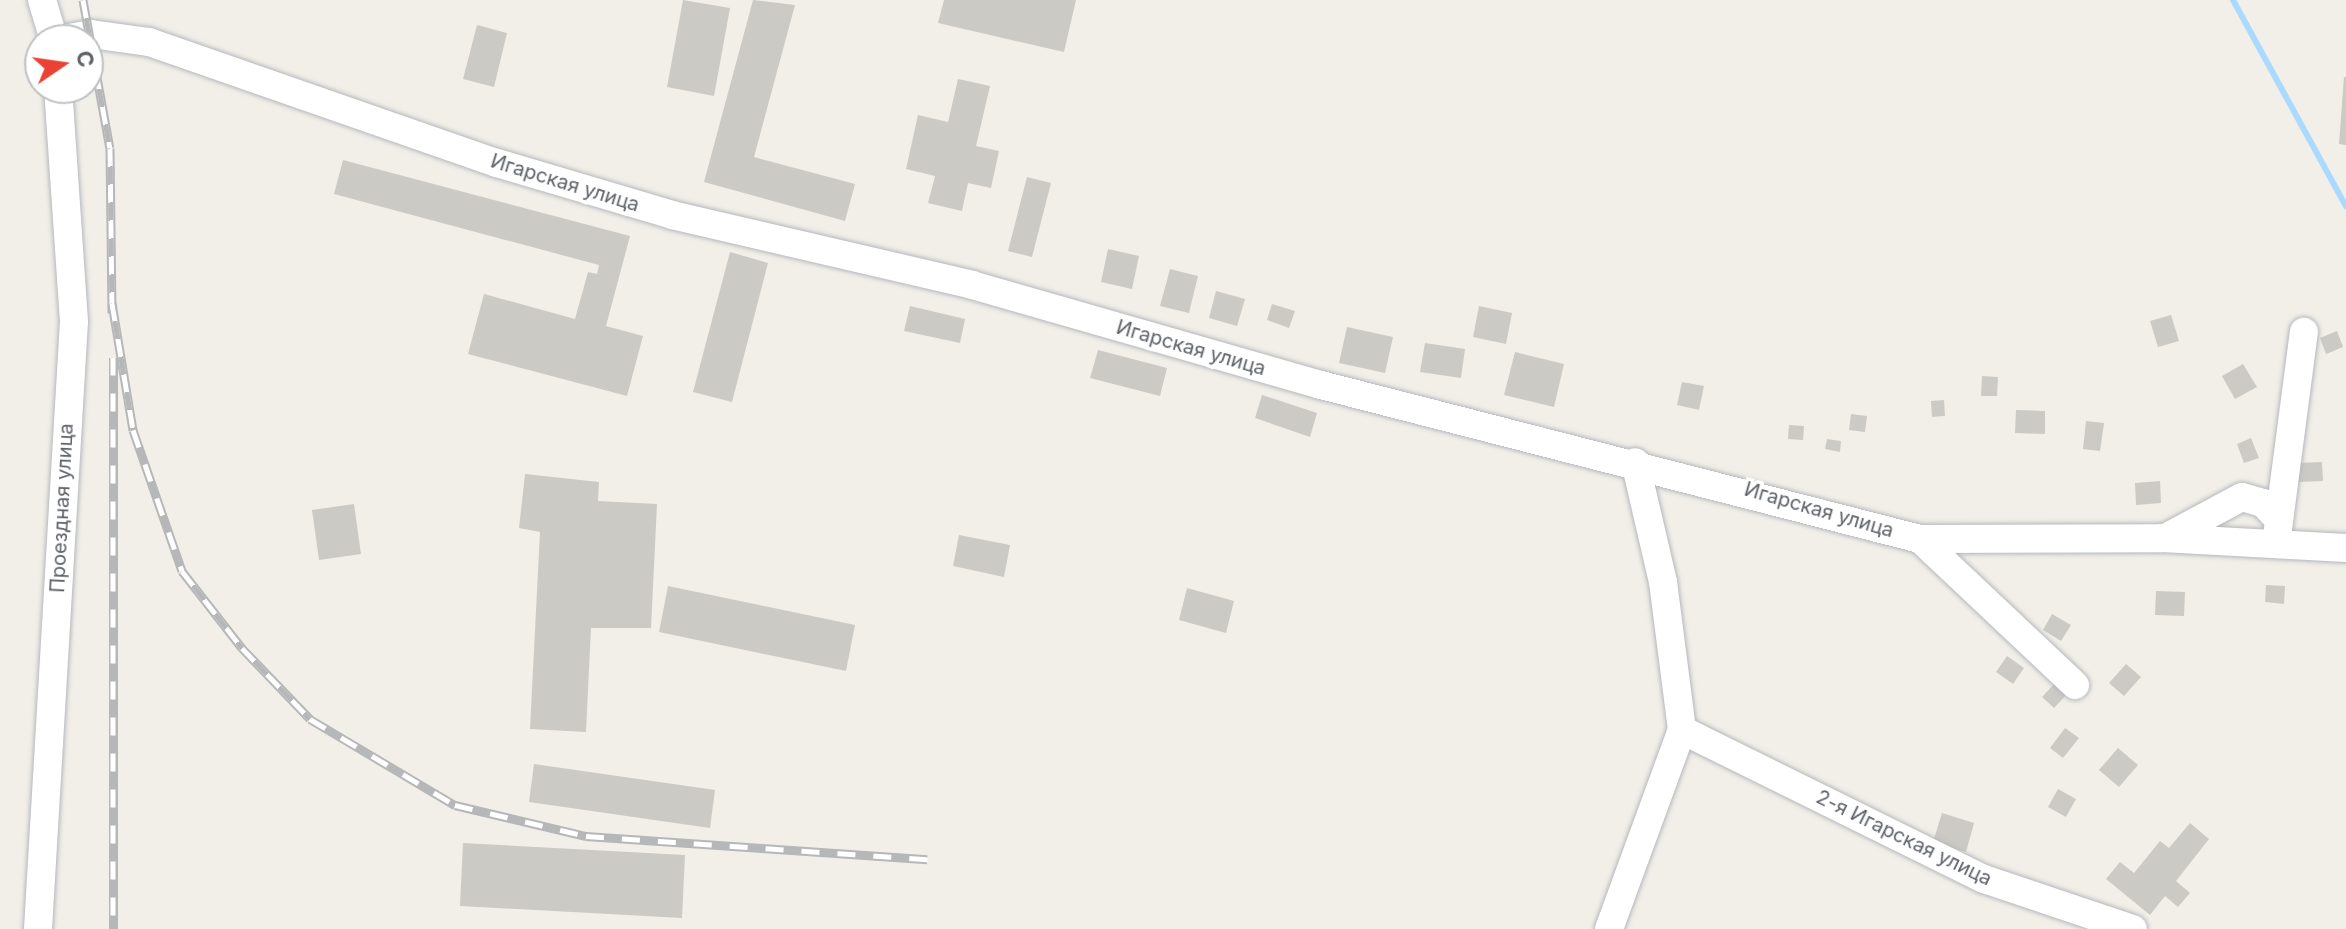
<!DOCTYPE html>
<meta charset="utf-8">
<style>
body{margin:0}
#map{position:relative;width:2346px;height:929px;overflow:hidden;background:#f1efe8;font-family:Inter,sans-serif}
div>[style]{position:absolute}
.stream>*{height:6px;margin:-3px;padding:0 3px;transform-origin:3px;border-radius:3px;background:#aadaff}
.building>*{inset:0;background:#cccac5}
.roads{filter:drop-shadow(0 0 2px #b5b8bc) drop-shadow(0 0 2px #b5b8bc)}
.minor>*{height:28px;margin:-14px;padding:0 14px;transform-origin:14px;border-radius:14px;background:#fff}
.rail>*{height:9px;margin-top:-4.5px;transform-origin:0;background:repeating-linear-gradient(90deg,#fff 0 18px,#b6b7b8 0 36px);box-sizing:border-box;border-block:2px solid #b6b7b8}
span{translate:-50% -50%;white-space:nowrap;text-align:center;line-height:1.15;-webkit-text-stroke:7px #fff;paint-order:stroke}
.street-label{font-size:20px;color:#5f6368}
.north{position:absolute;left:24px;top:24px;width:80px;height:80px;box-sizing:border-box;background:#fff;border:2px solid #bfc1c3;border-radius:50%;rotate:77deg;font-size:22px;font-weight:700;line-height:32px;text-align:center;color:#5f6368}
.north::after{content:'';display:block;margin:auto;width:28px;height:36px;background:#ea4335;clip-path:polygon(50% 0,100% 100%,50% 72%,0 100%)}
</style>
<div id="map">
<div class="stream">
<div style="left:2233px;top:0;width:235px;rotate:61.3deg"></div>
</div>
<div class="building">
<div style="clip-path:polygon(683px 0,730px 8px,714px 96px,667px 87px)"></div>
<div style="clip-path:polygon(753px 0,795px 5px,754px 157px,855px 184px,845px 221px,704px 182px)"></div>
<div style="clip-path:polygon(944px 0,1076px 0,1064px 52px,938px 23px)"></div>
<div style="clip-path:polygon(477px 25px,507px 33px,494px 87px,463px 79px)"></div>
<div style="clip-path:polygon(2344px 77px,2346px 77px,2346px 145px,2339px 144px)"></div>
<div style="clip-path:polygon(958px 79px,990px 86px,976px 146px,999px 151px,991px 188px,968px 183px,962px 211px,928px 203px,935px 176px,906px 169px,918px 115px,948px 122px)"></div>
<div style="clip-path:polygon(343px 160px,630px 236px,606px 326px,643px 336px,627px 396px,468px 354px,484px 294px,575px 319px,588px 272px,597px 274px,599px 265px,334px 194px)"></div>
<div style="clip-path:polygon(1027px 177px,1051px 183px,1032px 257px,1008px 251px)"></div>
<div style="clip-path:polygon(1108px 249px,1139px 256px,1132px 289px,1101px 282px)"></div>
<div style="clip-path:polygon(730px 252px,768px 263px,732px 402px,693px 392px)"></div>
<div style="clip-path:polygon(1170px 269px,1198px 276px,1189px 313px,1160px 306px)"></div>
<div style="clip-path:polygon(1216px 291px,1245px 299px,1237px 326px,1209px 318px)"></div>
<div style="clip-path:polygon(1272px 304px,1295px 311px,1289px 328px,1267px 320px)"></div>
<div style="clip-path:polygon(910px 306px,965px 319px,960px 343px,904px 331px)"></div>
<div style="clip-path:polygon(1479px 306px,1512px 313px,1506px 344px,1473px 337px)"></div>
<div style="clip-path:polygon(2171px 315px,2179px 341px,2158px 347px,2150px 321px)"></div>
<div style="clip-path:polygon(1347px 327px,1393px 337px,1385px 373px,1339px 363px)"></div>
<div style="clip-path:polygon(2337px 331px,2343px 347px,2326px 354px,2320px 338px)"></div>
<div style="clip-path:polygon(1425px 343px,1465px 349px,1461px 378px,1420px 372px)"></div>
<div style="clip-path:polygon(1098px 350px,1167px 368px,1160px 396px,1090px 378px)"></div>
<div style="clip-path:polygon(1515px 352px,1564px 364px,1554px 407px,1504px 395px)"></div>
<div style="clip-path:polygon(2243px 364px,2257px 387px,2235px 399px,2222px 376px)"></div>
<div style="clip-path:polygon(1982px 376px,1998px 377px,1997px 396px,1981px 396px)"></div>
<div style="clip-path:polygon(1682px 382px,1704px 386px,1699px 410px,1677px 405px)"></div>
<div style="clip-path:polygon(1262px 395px,1317px 413px,1310px 437px,1255px 418px)"></div>
<div style="clip-path:polygon(1944px 400px,1945px 416px,1932px 417px,1931px 401px)"></div>
<div style="clip-path:polygon(2016px 410px,2045px 411px,2045px 434px,2015px 433px)"></div>
<div style="clip-path:polygon(1851px 414px,1867px 416px,1865px 432px,1849px 430px)"></div>
<div style="clip-path:polygon(2086px 421px,2104px 423px,2100px 451px,2083px 449px)"></div>
<div style="clip-path:polygon(1789px 425px,1804px 426px,1803px 440px,1788px 439px)"></div>
<div style="clip-path:polygon(2251px 438px,2259px 458px,2244px 463px,2237px 444px)"></div>
<div style="clip-path:polygon(1827px 439px,1841px 441px,1840px 452px,1825px 449px)"></div>
<div style="clip-path:polygon(2322px 462px,2323px 481px,2299px 482px,2298px 463px)"></div>
<div style="clip-path:polygon(525px 474px,599px 482px,598px 501px,657px 504px,651px 628px,591px 628px,586px 732px,530px 729px,540px 532px,519px 528px)"></div>
<div style="clip-path:polygon(2160px 481px,2161px 503px,2136px 505px,2135px 483px)"></div>
<div style="clip-path:polygon(354px 504px,361px 554px,319px 560px,312px 510px)"></div>
<div style="clip-path:polygon(959px 535px,1010px 545px,1004px 577px,953px 566px)"></div>
<div style="clip-path:polygon(2266px 585px,2285px 586px,2284px 604px,2265px 602px)"></div>
<div style="clip-path:polygon(668px 586px,855px 625px,846px 671px,659px 632px)"></div>
<div style="clip-path:polygon(1187px 588px,1234px 601px,1226px 633px,1179px 620px)"></div>
<div style="clip-path:polygon(2156px 591px,2185px 592px,2184px 616px,2155px 615px)"></div>
<div style="clip-path:polygon(2052px 614px,2071px 625px,2061px 641px,2043px 630px)"></div>
<div style="clip-path:polygon(2007px 656px,2024px 668px,2013px 684px,1996px 672px)"></div>
<div style="clip-path:polygon(2126px 664px,2141px 677px,2124px 696px,2109px 683px)"></div>
<div style="clip-path:polygon(2056px 682px,2068px 693px,2054px 708px,2042px 697px)"></div>
<div style="clip-path:polygon(2065px 728px,2079px 738px,2063px 758px,2050px 748px)"></div>
<div style="clip-path:polygon(2118px 748px,2138px 765px,2119px 787px,2099px 770px)"></div>
<div style="clip-path:polygon(534px 764px,715px 790px,710px 828px,529px 802px)"></div>
<div style="clip-path:polygon(2058px 789px,2076px 799px,2066px 817px,2048px 807px)"></div>
<div style="clip-path:polygon(1942px 813px,1974px 823px,1966px 852px,1933px 842px)"></div>
<div style="clip-path:polygon(2190px 823px,2209px 839px,2176px 881px,2190px 893px,2178px 907px,2165px 896px,2150px 915px,2106px 879px,2120px 862px,2134px 873px,2160px 841px,2169px 848px)"></div>
<div style="clip-path:polygon(463px 843px,685px 855px,682px 918px,460px 906px)"></div>
</div>
<div class="roads">
<div class="minor">
<div style="left:42px;top:0;width:42px;rotate:73.3deg"></div>
<div style="left:58px;top:40px;width:34px;rotate:-10deg"></div>
<div style="left:91px;top:34px;width:59px;rotate:7.9deg"></div>
<div style="left:149px;top:42px;width:368px;rotate:19.2deg"></div>
<div style="left:497px;top:163px;width:183px;rotate:16.5deg"></div>
<div style="left:672px;top:215px;width:308px;rotate:13.1deg"></div>
<div style="left:972px;top:285px;width:363px;rotate:16deg"></div>
<div style="left:1321px;top:385px;width:618px;rotate:14.42deg"></div>
<div style="left:1920px;top:539px;width:242px;rotate:-0.2deg"></div>
<div style="left:2162px;top:538px;width:184px;rotate:3.1deg"></div>
<div style="left:2167px;top:537px;width:85px;rotate:-28.1deg"></div>
<div style="left:2242px;top:497px;width:22px;rotate:16deg"></div>
<div style="left:2263px;top:503px;width:23px;rotate:47deg"></div>
<div style="left:1920px;top:539px;width:213px;rotate:43.3deg"></div>
<div style="left:2276px;top:544px;width:214px;rotate:-82.5deg"></div>
<div style="left:1682px;top:730px;width:337px;rotate:26.3deg"></div>
<div style="left:1984px;top:879px;width:157px;rotate:18.6deg"></div>
<div style="left:38px;top:929px;width:608px;rotate:-86.61deg"></div>
<div style="left:74px;top:322px;width:235px;rotate:-93.9deg"></div>
<div style="left:1609px;top:929px;width:212px;rotate:-69.9deg"></div>
<div style="left:1682px;top:730px;width:149px;rotate:-97.3deg"></div>
<div style="left:1663px;top:582px;width:123px;rotate:-103.1deg"></div>
</div>
</div>
<div class="rail">
<div style="left:83px;top:0;width:150px;rotate:79.7deg"></div>
<div style="left:110px;top:148px;width:165px;rotate:89.3deg"></div>
<div style="left:112px;top:303px;width:129px;rotate:80.6deg"></div>
<div style="left:133px;top:430px;width:149px;rotate:70.8deg"></div>
<div style="left:182px;top:571px;width:98px;rotate:52.1deg"></div>
<div style="left:242px;top:648px;width:98px;rotate:46.2deg"></div>
<div style="left:310px;top:719px;width:169px;rotate:30.7deg"></div>
<div style="left:455px;top:805px;width:135px;rotate:13.3deg"></div>
<div style="left:586px;top:836px;width:342px;rotate:3.9deg"></div>
<div style="left:113px;top:357px;width:572px;rotate:90deg"></div>
</div>
<div class="street-label">
<span style="left:565px;top:183px;rotate:17deg">Игарская улица</span>
<span style="left:1191px;top:348px;rotate:16deg">Игарская улица</span>
<span style="left:62px;top:508px;rotate:-87deg">Проездная улица</span>
<span style="left:1819px;top:510px;rotate:16deg">Игарская улица</span>
<span style="left:1904px;top:838px;rotate:26deg">2-я Игарская улица</span>
</div>
<div class="north">С</div>
</div>
